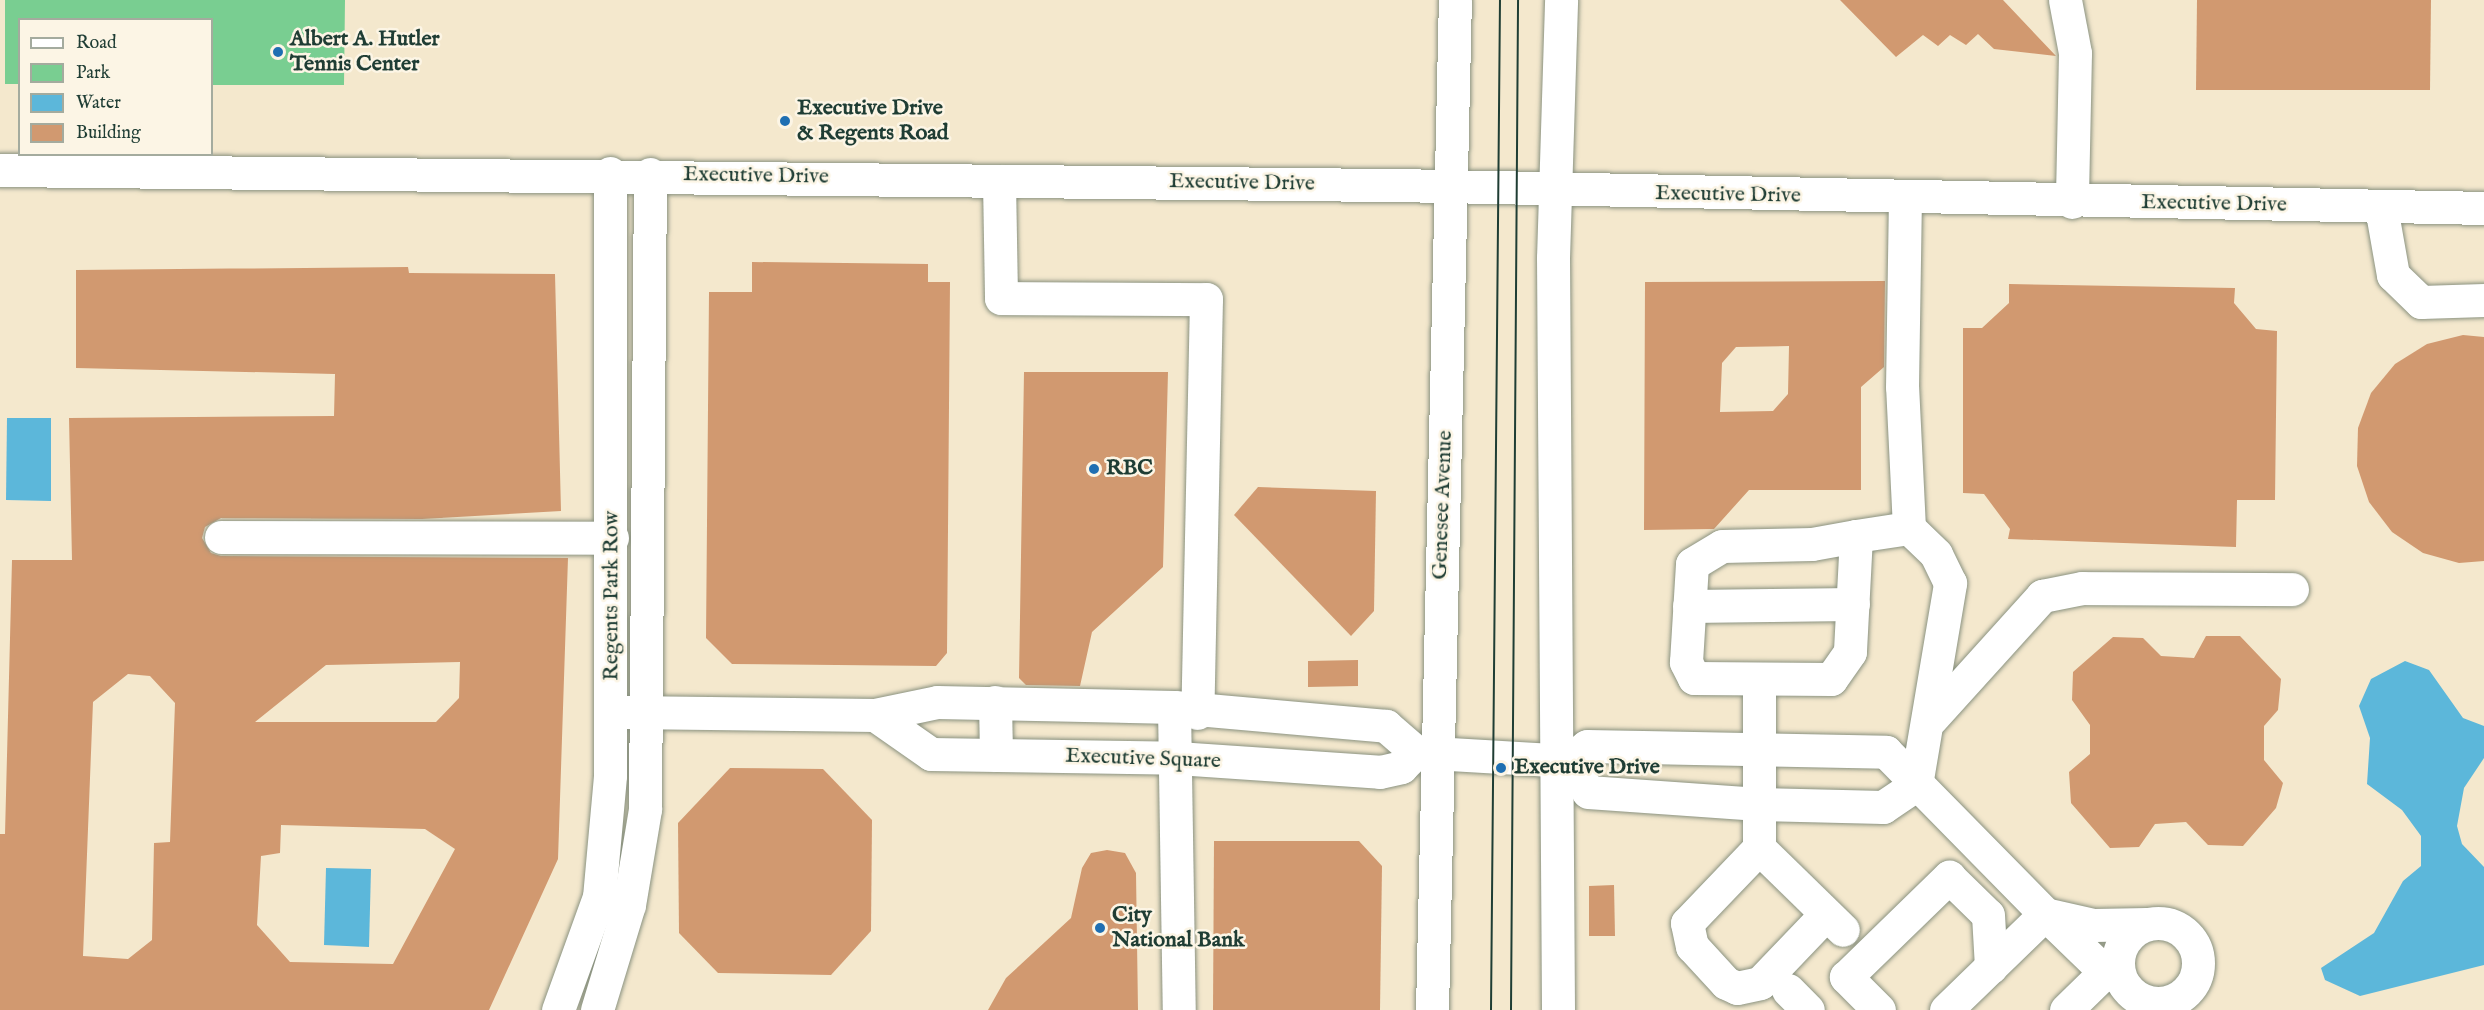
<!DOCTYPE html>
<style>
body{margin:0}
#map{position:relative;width:2484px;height:1010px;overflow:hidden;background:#f4e8cd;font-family:"IM FELL English",serif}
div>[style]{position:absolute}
.green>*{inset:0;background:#79ce91}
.water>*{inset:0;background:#5cb7da}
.building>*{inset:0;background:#d19970}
.roads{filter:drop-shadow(0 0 2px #8a9280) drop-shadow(0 0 2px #8a9280)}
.minor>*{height:33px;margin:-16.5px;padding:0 16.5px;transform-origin:16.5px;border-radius:16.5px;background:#fff}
.minor>.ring{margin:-16.5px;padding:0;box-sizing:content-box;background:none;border:33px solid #fff;border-radius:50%}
.major>*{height:33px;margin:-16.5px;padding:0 16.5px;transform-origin:16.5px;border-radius:16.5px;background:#fff}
.tram>*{height:1.5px;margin:-0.75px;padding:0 0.75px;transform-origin:0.75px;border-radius:0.75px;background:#1f3d34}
.dots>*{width:16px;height:16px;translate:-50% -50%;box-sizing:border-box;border:3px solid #fcf5e5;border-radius:50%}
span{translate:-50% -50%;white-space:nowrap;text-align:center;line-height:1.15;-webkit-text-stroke:5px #fcf5e5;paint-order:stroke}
.poi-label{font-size:22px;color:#1f3d34;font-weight:700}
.left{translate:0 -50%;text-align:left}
.street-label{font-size:22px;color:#1f3d34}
.legend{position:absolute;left:18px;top:18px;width:195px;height:138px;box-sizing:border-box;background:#fcf5e5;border:2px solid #a4ab9e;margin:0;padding:8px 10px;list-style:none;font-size:18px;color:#1f3d34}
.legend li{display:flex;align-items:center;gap:12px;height:30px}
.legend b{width:30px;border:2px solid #a4ab9e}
</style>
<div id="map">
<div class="green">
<div style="clip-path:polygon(5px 0,345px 0,344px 85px,212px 85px,212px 20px,20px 20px,19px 84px,5px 84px)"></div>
</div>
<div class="water">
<div style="clip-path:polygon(7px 418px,51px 418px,51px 501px,6px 500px)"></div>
<div style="clip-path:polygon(2405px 661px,2429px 670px,2463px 718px,2484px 726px,2484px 758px,2464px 788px,2457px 826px,2462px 844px,2484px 867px,2484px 965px,2360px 996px,2325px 980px,2321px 968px,2374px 933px,2403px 881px,2421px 866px,2421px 836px,2402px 810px,2367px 784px,2370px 738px,2359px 706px,2371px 679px)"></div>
<div style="clip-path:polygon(326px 868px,371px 869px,369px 947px,324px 945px)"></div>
</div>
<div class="building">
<div style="clip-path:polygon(1840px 0,2003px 0,2056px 56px,1994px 49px,1978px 34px,1966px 45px,1950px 35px,1938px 46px,1923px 35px,1896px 57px)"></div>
<div style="clip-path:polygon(2197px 0,2431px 0,2430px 90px,2196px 90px)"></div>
<div style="clip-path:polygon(752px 262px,928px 264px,928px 282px,950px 282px,947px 653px,936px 666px,732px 664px,706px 638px,709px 292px,752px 292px)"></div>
<div style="clip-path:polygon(evenodd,408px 267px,409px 273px,555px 274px,561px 511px,422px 519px,221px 518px,205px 527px,202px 538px,211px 553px,221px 556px,568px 558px,558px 859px,489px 1010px,0 1010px,0 834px,5px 834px,12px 560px,72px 560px,69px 418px,334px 416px,335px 374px,76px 368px,76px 270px,408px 267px,460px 662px,459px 698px,436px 722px,255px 722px,326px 665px,460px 662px,408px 267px,128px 674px,150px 676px,175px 703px,170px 842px,154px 843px,152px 940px,128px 959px,83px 956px,93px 702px,128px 674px,408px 267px,281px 825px,425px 829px,455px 849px,393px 964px,290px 962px,257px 925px,261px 856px,280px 853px,281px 825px)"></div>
<div style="clip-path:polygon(evenodd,1885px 281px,1884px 367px,1861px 387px,1861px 490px,1749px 490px,1714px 529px,1644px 530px,1645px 282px,1885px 281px,1789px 346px,1788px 394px,1773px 411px,1720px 412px,1722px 363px,1736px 347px,1789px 346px)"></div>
<div style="clip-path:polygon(2009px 284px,2235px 288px,2234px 303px,2256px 329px,2277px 331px,2275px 500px,2237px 500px,2236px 547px,2008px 539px,2010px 529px,1984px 494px,1963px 493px,1963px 328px,1982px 328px,2009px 303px)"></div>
<div style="clip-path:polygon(2463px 335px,2484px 337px,2484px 561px,2459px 563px,2423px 553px,2392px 532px,2369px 502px,2357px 466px,2358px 428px,2371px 393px,2395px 364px,2427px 344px)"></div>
<div style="clip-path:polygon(1024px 372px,1168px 372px,1163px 567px,1092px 632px,1080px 686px,1026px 685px,1019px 678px)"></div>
<div style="clip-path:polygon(1258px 487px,1376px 491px,1374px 611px,1351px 636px,1234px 515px)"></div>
<div style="clip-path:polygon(2206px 636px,2240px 636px,2281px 679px,2278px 710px,2264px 726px,2264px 760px,2283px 783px,2276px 808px,2243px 846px,2208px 845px,2186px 822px,2155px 824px,2139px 847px,2110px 848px,2071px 803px,2069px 772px,2090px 754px,2090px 725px,2072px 700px,2073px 672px,2113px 637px,2143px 638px,2161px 656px,2194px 658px)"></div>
<div style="clip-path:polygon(1358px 660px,1358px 686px,1308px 687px,1308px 661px)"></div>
<div style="clip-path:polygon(730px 768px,823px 769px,872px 820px,871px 931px,831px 975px,718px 973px,679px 933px,678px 823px)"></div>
<div style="clip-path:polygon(1214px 841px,1359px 841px,1382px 866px,1380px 1010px,1213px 1010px)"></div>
<div style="clip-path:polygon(1107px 850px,1125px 853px,1136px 873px,1138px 1010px,988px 1010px,1006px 978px,1071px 918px,1082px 868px,1091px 853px)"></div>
<div style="clip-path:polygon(1614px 885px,1615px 936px,1589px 936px,1589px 886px)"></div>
</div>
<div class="roads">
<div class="minor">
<div style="left:2065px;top:0;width:54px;rotate:79.3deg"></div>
<div style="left:2075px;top:53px;width:149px;rotate:91.2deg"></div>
<div style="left:0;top:170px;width:1396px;rotate:0.62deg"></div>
<div style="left:1396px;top:185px;width:1088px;rotate:1.21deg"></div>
<div style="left:999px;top:181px;width:117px;rotate:89deg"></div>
<div style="left:1001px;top:298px;width:205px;rotate:0.3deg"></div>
<div style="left:1206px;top:299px;width:414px;rotate:91.2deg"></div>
<div style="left:2381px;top:207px;width:69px;rotate:80deg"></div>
<div style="left:2393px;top:275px;width:39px;rotate:44deg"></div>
<div style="left:2421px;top:302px;width:63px;rotate:-1.8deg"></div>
<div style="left:1856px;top:536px;width:116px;rotate:93deg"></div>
<div style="left:1850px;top:652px;width:33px;rotate:125deg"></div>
<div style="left:1831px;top:679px;width:137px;rotate:-179.6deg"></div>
<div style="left:1694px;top:678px;width:18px;rotate:-117deg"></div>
<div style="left:1686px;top:662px;width:98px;rotate:-86.5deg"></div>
<div style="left:1692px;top:564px;width:35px;rotate:-31deg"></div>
<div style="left:1722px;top:546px;width:90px;rotate:-1.3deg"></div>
<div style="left:1812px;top:544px;width:45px;rotate:-10.3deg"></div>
<div style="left:1856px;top:536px;width:54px;rotate:-8.6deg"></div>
<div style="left:221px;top:537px;width:391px;rotate:0.1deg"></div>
<div style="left:1689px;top:606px;width:164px;rotate:-0.7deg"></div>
<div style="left:1759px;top:679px;width:169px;rotate:90deg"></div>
<div style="left:1759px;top:848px;width:117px;rotate:44.3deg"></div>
<div style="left:995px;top:702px;width:53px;rotate:88.9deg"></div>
<div style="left:1174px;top:707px;width:303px;rotate:89.1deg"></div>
<div style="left:626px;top:712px;width:249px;rotate:0.7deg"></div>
<div style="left:875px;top:715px;width:63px;rotate:-11.8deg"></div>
<div style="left:937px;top:702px;width:237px;rotate:1.2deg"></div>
<div style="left:1174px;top:707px;width:213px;rotate:5.1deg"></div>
<div style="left:1386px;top:726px;width:40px;rotate:41deg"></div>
<div style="left:875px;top:715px;width:68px;rotate:34.9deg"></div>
<div style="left:931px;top:754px;width:246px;rotate:0.9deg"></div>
<div style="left:1177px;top:758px;width:203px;rotate:3.9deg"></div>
<div style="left:1380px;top:772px;width:22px;rotate:-13deg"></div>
<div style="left:1401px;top:767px;width:21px;rotate:-45deg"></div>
<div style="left:1416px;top:752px;width:153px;rotate:3.4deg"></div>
<div style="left:1569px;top:761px;width:23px;rotate:-40deg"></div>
<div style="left:1587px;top:746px;width:299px;rotate:1.1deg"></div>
<div style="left:1886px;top:752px;width:227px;rotate:45.5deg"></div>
<div style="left:2045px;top:914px;width:83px;rotate:44deg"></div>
<div style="left:2105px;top:972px;width:15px;rotate:20deg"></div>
<div style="left:1931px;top:719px;width:166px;rotate:-47.9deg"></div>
<div style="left:2042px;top:596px;width:41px;rotate:-11.3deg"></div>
<div style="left:2082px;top:588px;width:210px;rotate:0.3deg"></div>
<div style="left:1569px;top:761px;width:36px;rotate:58deg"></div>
<div style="left:1588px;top:792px;width:171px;rotate:4deg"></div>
<div style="left:1759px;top:804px;width:124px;rotate:1.4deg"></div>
<div style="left:1883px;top:807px;width:40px;rotate:-34deg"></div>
<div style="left:1916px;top:785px;width:205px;rotate:-80.4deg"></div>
<div style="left:1950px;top:583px;width:32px;rotate:-116deg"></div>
<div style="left:1936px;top:554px;width:37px;rotate:-136deg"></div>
<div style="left:1909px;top:528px;width:141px;rotate:-92.8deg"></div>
<div style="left:1902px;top:387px;width:188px;rotate:-89.1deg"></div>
<div style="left:1759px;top:848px;width:104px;rotate:133.8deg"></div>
<div style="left:1687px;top:923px;width:24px;rotate:78deg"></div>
<div style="left:1692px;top:946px;width:50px;rotate:47.4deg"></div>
<div style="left:1726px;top:983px;width:12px;rotate:24deg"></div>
<div style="left:1737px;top:988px;width:24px;rotate:-12deg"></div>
<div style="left:1760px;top:983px;width:95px;rotate:-46.3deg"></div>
<div class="ring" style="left:2118px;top:923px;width:47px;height:47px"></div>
<div style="left:1788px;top:990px;width:28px;rotate:45deg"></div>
<div style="left:558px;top:1010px;width:120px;rotate:-70.1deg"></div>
<div style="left:599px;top:897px;width:122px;rotate:-84.8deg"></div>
<div style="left:610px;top:775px;width:602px;rotate:-90deg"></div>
<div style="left:597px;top:1010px;width:110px;rotate:-73.1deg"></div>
<div style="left:629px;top:905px;width:97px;rotate:-80.5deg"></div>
<div style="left:645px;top:809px;width:635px;rotate:-89.55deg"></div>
<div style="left:1879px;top:1010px;width:47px;rotate:-135deg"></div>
<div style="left:1846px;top:977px;width:144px;rotate:-44.2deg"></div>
<div style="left:1949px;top:877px;width:54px;rotate:44.3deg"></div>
<div style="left:1988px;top:915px;width:52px;rotate:86.7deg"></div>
<div style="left:1946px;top:1010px;width:138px;rotate:-44.1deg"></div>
<div style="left:2045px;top:914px;width:50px;rotate:12.7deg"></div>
<div style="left:2094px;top:925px;width:53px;rotate:-1.1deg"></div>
<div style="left:2066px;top:1010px;width:54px;rotate:-44.3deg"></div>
</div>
<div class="major">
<div style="left:1432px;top:1010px;width:1010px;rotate:-88.7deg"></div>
<div style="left:1558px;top:1010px;width:752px;rotate:-90.38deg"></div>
<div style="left:1553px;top:258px;width:258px;rotate:-88.2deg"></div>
</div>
</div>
<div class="tram">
<div style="left:1491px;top:1010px;width:1010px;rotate:-89.49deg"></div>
<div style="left:1511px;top:1010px;width:1010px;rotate:-89.6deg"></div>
</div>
<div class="dots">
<div style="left:278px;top:52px;background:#1f6fb2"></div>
<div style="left:785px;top:121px;background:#1f6fb2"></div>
<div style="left:1094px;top:469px;background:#1f6fb2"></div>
<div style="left:1501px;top:768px;background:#1f6fb2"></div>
<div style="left:1100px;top:928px;background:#1f6fb2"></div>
</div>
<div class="poi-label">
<span class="left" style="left:290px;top:52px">Albert A. Hutler<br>Tennis Center</span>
<span class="left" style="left:797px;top:121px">Executive Drive<br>&amp; Regents Road</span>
<span class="left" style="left:1106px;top:469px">RBC</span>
<span class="left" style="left:1514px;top:768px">Executive Drive</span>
<span class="left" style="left:1112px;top:928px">City<br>National Bank</span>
</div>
<div class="street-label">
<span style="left:756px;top:176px;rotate:1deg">Executive Drive</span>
<span style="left:1242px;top:183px;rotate:1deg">Executive Drive</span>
<span style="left:1728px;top:195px;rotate:1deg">Executive Drive</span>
<span style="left:2214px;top:204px;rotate:1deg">Executive Drive</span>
<span style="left:1443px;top:505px;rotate:-88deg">Genesee Avenue</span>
<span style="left:612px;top:596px;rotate:-90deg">Regents Park Row</span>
<span style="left:1143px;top:759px;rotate:2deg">Executive Square</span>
</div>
<ul class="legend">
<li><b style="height:8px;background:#fff"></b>Road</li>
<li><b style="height:16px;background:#79ce91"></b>Park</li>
<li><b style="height:16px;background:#5cb7da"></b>Water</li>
<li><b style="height:16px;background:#d19970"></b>Building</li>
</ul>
</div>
